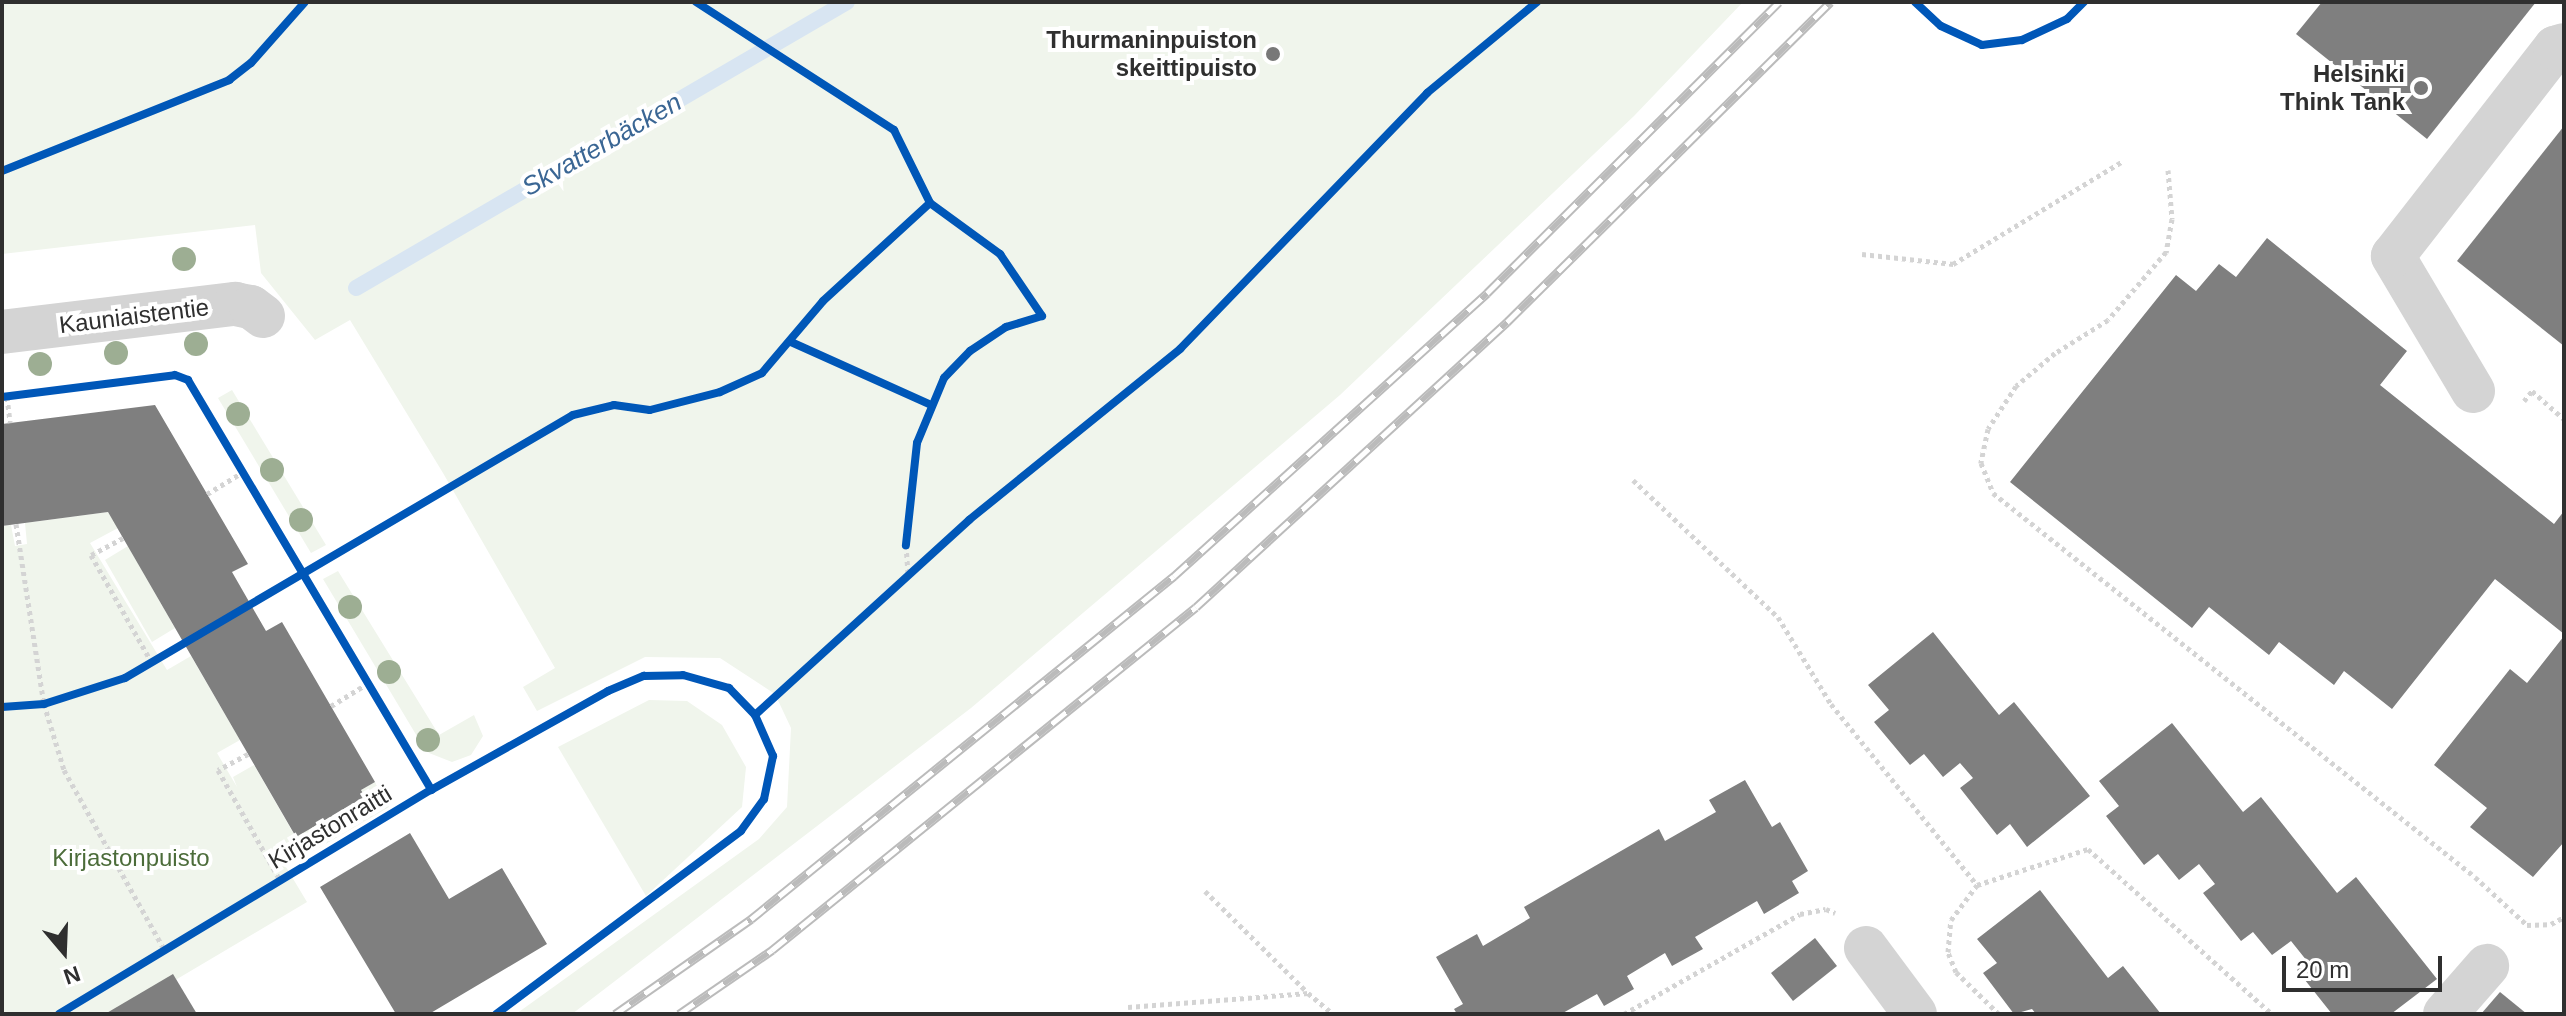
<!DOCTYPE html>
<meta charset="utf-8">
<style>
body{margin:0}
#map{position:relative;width:2566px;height:1016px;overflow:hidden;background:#fff;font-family:Helvetica,sans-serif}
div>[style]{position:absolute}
.green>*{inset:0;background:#f0f5ec}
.stream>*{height:16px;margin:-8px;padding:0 8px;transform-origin:8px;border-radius:8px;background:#d8e5f2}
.building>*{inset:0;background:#7f7f7f}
.path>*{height:5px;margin-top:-2.5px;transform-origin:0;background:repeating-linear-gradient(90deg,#d4d4d4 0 4px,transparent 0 8px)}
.minor>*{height:44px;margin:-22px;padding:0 22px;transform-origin:22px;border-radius:22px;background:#d4d4d4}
.rail>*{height:9px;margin-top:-4.5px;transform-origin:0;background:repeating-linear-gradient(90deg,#fff 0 18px,#bbb 0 36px);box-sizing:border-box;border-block:2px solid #bbb}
.cycleway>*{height:8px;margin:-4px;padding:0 4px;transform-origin:4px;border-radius:4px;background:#0057b8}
.trees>*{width:24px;height:24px;margin:-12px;border-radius:50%;background:#9dae93}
.dots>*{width:22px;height:22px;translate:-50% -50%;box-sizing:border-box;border:4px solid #fff;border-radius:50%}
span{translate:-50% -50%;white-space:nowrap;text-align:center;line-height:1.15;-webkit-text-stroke:8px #fff;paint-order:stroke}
.poi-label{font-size:24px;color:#2f2f2f;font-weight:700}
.right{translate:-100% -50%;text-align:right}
.street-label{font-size:24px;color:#2f2f2f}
.park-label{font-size:24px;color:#4c6c3a}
.water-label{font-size:26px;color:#3a6694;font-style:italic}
.frame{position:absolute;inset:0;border:4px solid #2f2f2f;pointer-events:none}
.north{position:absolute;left:24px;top:912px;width:80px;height:80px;-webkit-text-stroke:6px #fff;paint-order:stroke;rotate:161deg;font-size:22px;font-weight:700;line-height:32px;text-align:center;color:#2f2f2f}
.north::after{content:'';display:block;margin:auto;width:28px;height:36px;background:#2f2f2f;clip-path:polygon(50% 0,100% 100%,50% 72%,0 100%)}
.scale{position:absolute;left:2282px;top:956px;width:160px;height:36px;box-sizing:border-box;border:4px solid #2f2f2f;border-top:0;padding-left:10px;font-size:24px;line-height:28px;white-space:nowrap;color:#2f2f2f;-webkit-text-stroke:6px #fff;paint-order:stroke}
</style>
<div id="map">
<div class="green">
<div style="clip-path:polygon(2px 2px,1743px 2px,1634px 116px,1340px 395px,971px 708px,572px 1014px,516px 1014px,759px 839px,787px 807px,791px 728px,775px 694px,720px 658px,645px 657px,537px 711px,523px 687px,555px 668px,443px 473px,350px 320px,315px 340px,261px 273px,255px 225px,2px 254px)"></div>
<div style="clip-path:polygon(232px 390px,326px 545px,311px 553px,218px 398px)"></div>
<div style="clip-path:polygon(108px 512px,118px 528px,90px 543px,167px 670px,191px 656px,240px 740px,217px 753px,237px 787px,233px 777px,254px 765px,295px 836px,364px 797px,361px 790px,375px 782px,389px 807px,286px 867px,307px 902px,118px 1014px,2px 1014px,2px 526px,11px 525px,15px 546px,27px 544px,25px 523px)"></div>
<div style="clip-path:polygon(128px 546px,175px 628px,152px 642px,105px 560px)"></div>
<div style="clip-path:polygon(338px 571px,439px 735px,474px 715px,483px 736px,471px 755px,452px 762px,429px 753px,418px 738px,323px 579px)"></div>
<div style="clip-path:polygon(649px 700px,687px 701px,722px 725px,746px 767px,742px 807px,646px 896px,558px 747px)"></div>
</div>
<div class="stream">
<div style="left:356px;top:288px;width:568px;rotate:-30.22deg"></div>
</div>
<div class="building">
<div style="clip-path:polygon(2322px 2px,2536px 2px,2427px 139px,2296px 34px)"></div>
<div style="clip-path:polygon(2564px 126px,2564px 346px,2457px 261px)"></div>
<div style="clip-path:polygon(2267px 238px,2407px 351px,2380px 385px,2554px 524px,2564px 511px,2564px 634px,2495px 579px,2392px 709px,2344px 671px,2334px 685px,2279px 642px,2269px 655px,2209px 607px,2192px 628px,2010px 482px,2176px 275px,2196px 291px,2219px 264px,2236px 277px)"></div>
<div style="clip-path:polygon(155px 405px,248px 564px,232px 572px,266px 631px,282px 622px,375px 782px,361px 790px,365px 797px,296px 837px,108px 512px,2px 526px,2px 424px)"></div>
<div style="clip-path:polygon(1933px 632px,1999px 715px,2014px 702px,2090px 796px,2027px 847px,2010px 824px,1997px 835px,1960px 788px,1973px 778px,1960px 763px,1943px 777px,1924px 754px,1910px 765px,1874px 722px,1889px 710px,1868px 685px)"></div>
<div style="clip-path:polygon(2564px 636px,2564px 842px,2533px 877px,2470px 827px,2487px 808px,2434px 765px,2510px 669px,2527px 683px)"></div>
<div style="clip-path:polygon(2172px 723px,2243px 812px,2261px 797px,2337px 893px,2356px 877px,2437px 979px,2391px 1014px,2332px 1014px,2297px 970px,2307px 961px,2291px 941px,2272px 955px,2253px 932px,2241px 941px,2203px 893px,2215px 884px,2199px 864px,2179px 880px,2158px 854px,2144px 865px,2106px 816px,2119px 806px,2099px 781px)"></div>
<div style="clip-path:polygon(1745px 780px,1772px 827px,1780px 822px,1808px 871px,1792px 881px,1799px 893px,1764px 914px,1757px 901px,1695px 937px,1703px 949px,1672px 966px,1665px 953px,1627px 976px,1634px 989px,1604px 1006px,1597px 994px,1561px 1014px,1457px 1014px,1454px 1009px,1463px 1004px,1436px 957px,1477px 934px,1483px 946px,1530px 918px,1524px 907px,1659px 829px,1665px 841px,1716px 812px,1709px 800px)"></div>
<div style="clip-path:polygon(410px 833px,449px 899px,502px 868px,547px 944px,429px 1014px,396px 1014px,320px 887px)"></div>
<div style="clip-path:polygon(2040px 890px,2108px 978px,2123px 966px,2161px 1014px,2036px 1014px,2032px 1009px,2014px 1014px,1983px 973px,1997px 963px,1977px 939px)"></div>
<div style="clip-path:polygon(1815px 938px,1837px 966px,1793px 1001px,1771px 973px)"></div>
<div style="clip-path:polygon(173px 974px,197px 1014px,105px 1014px)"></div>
<div style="clip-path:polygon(2500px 992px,2527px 1014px,2481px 1014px)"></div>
</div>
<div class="path">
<div style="left:2168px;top:170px;width:49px;rotate:85.3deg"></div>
<div style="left:2172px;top:219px;width:34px;rotate:100deg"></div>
<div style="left:2166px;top:252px;width:89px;rotate:130.5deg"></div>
<div style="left:2108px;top:320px;width:62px;rotate:148.1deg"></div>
<div style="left:2055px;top:353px;width:51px;rotate:139.8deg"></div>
<div style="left:2016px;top:386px;width:51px;rotate:123.1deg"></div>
<div style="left:1988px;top:429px;width:35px;rotate:102deg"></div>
<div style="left:1981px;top:463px;width:32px;rotate:68deg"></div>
<div style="left:1993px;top:493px;width:616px;rotate:38.54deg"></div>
<div style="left:2475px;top:877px;width:71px;rotate:42.7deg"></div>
<div style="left:2527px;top:925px;width:24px;rotate:-2deg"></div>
<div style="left:2551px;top:924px;width:15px;rotate:-28deg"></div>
<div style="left:1862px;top:254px;width:92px;rotate:6.3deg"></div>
<div style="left:1953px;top:264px;width:199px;rotate:-31.2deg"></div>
<div style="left:7px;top:397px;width:26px;rotate:83deg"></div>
<div style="left:2524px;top:401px;width:13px;rotate:-51deg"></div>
<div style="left:2532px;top:391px;width:43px;rotate:41.2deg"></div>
<div style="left:1633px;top:480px;width:199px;rotate:43.4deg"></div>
<div style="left:1778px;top:617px;width:102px;rotate:58.7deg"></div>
<div style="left:1831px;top:704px;width:233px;rotate:51.1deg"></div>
<div style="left:207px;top:494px;width:42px;rotate:-31.4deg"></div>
<div style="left:16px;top:524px;width:182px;rotate:81.2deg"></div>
<div style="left:44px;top:704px;width:69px;rotate:73.1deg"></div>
<div style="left:64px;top:770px;width:205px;rotate:60.8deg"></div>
<div style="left:123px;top:538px;width:36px;rotate:152deg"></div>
<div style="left:91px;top:555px;width:124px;rotate:60.5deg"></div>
<div style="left:906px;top:545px;width:29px;rotate:86deg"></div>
<div style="left:331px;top:706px;width:46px;rotate:-31.6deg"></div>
<div style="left:248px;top:754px;width:34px;rotate:152deg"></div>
<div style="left:218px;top:770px;width:126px;rotate:60.6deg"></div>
<div style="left:1205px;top:891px;width:144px;rotate:44.7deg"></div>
<div style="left:1128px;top:1007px;width:181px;rotate:-4.4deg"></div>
<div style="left:1308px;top:993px;width:33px;rotate:40deg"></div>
<div style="left:1624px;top:1014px;width:202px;rotate:-29.6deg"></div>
<div style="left:1800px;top:914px;width:26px;rotate:-11deg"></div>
<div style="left:1826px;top:909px;width:10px;rotate:24deg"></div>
<div style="left:1999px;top:1014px;width:60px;rotate:-135.7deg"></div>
<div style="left:1956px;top:972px;width:22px;rotate:-112deg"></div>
<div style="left:1948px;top:952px;width:32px;rotate:-85deg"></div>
<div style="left:1951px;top:920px;width:44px;rotate:-53.4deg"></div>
<div style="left:1977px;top:885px;width:117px;rotate:-18deg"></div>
<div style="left:2088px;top:849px;width:247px;rotate:41.9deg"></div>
</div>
<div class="minor">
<div style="left:2px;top:332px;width:235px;rotate:-6.9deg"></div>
<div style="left:235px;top:304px;width:16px;rotate:11deg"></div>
<div style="left:251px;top:307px;width:15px;rotate:37deg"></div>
<div style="left:2473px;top:391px;width:157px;rotate:-120.7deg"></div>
<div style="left:2393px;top:256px;width:264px;rotate:-52.1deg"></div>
<div style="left:2555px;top:48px;width:9px;rotate:-18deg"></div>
<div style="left:1866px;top:948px;width:82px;rotate:53.4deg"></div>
<div style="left:2445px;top:1014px;width:64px;rotate:-48.8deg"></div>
</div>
<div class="rail">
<div style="left:615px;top:1014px;width:166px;rotate:-34.9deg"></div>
<div style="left:751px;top:919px;width:545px;rotate:-39.04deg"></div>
<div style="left:1174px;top:576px;width:422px;rotate:-42.1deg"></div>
<div style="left:1487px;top:293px;width:412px;rotate:-44.9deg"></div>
<div style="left:679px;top:1014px;width:113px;rotate:-34.5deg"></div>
<div style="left:772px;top:950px;width:545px;rotate:-38.97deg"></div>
<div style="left:1196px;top:607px;width:422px;rotate:-42.5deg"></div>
<div style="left:1507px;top:322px;width:455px;rotate:-44.7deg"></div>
</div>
<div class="cycleway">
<div style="left:696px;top:2px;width:236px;rotate:32.9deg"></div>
<div style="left:894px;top:130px;width:81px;rotate:63.7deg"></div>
<div style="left:930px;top:203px;width:87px;rotate:36.1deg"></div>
<div style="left:1000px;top:254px;width:75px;rotate:55.9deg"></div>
<div style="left:1042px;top:316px;width:38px;rotate:163deg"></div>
<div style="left:1006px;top:327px;width:43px;rotate:146.3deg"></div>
<div style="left:970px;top:351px;width:37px;rotate:134deg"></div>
<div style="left:944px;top:378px;width:70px;rotate:112.6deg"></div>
<div style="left:917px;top:443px;width:103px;rotate:96.2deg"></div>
<div style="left:1915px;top:2px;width:35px;rotate:43deg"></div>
<div style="left:1941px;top:26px;width:45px;rotate:24.9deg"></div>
<div style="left:1982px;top:45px;width:40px;rotate:-7.1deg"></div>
<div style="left:2022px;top:40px;width:50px;rotate:-25deg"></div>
<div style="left:2067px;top:19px;width:24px;rotate:-45deg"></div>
<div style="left:2px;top:171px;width:245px;rotate:-21.8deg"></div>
<div style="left:229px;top:80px;width:28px;rotate:-38deg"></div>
<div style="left:251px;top:63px;width:81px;rotate:-48.5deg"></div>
<div style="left:791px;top:342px;width:151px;rotate:24.2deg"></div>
<div style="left:2px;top:397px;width:174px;rotate:-7.2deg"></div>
<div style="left:175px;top:375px;width:14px;rotate:21deg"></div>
<div style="left:188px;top:380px;width:477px;rotate:59.3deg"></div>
<div style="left:2px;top:707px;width:42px;rotate:-4.1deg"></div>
<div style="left:44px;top:704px;width:85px;rotate:-17.8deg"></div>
<div style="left:125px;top:678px;width:519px;rotate:-30.42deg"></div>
<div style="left:573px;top:415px;width:42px;rotate:-13.7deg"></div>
<div style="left:614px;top:405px;width:36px;rotate:8deg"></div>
<div style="left:650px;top:410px;width:72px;rotate:-14.4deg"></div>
<div style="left:720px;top:392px;width:46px;rotate:-24.3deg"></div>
<div style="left:762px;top:373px;width:94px;rotate:-49.7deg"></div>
<div style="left:823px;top:301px;width:145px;rotate:-42.5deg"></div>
<div style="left:755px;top:715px;width:290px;rotate:-42.3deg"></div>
<div style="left:969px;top:520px;width:272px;rotate:-39deg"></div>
<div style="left:1180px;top:349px;width:356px;rotate:-46deg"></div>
<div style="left:1427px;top:93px;width:143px;rotate:-39.6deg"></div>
<div style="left:59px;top:1014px;width:434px;rotate:-31.1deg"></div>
<div style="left:431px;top:790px;width:203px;rotate:-29.2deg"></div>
<div style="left:608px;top:691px;width:39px;rotate:-23deg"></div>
<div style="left:644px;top:676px;width:39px;rotate:-1deg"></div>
<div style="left:683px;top:675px;width:48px;rotate:15.8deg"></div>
<div style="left:729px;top:688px;width:37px;rotate:46deg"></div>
<div style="left:755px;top:715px;width:45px;rotate:66.3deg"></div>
<div style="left:773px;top:756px;width:44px;rotate:101.8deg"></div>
<div style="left:764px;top:799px;width:39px;rotate:126deg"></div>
<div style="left:741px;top:831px;width:306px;rotate:143.2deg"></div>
</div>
<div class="trees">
<div style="left:184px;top:259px"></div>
<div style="left:196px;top:344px"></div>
<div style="left:116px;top:353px"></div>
<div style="left:40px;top:364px"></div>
<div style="left:238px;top:414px"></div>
<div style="left:272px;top:470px"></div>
<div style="left:301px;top:520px"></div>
<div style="left:350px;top:607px"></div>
<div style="left:389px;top:672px"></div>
<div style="left:428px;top:740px"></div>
</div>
<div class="dots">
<div style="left:1273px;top:54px;background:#787878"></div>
<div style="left:2421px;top:88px;background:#787878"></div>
</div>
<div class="poi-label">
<span class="right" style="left:1257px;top:54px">Thurmaninpuiston<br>skeittipuisto</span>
<span class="right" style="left:2405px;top:88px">Helsinki<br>Think Tank</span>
</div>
<div class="street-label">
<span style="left:134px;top:316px;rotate:-7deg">Kauniaistentie</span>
<span style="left:330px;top:827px;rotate:-31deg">Kirjastonraitti</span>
</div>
<div class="park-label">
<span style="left:131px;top:858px">Kirjastonpuisto</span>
</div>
<div class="water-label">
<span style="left:602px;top:145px;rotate:-30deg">Skvatterbäcken</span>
</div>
<div class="frame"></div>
<div class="north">N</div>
<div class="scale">20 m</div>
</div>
